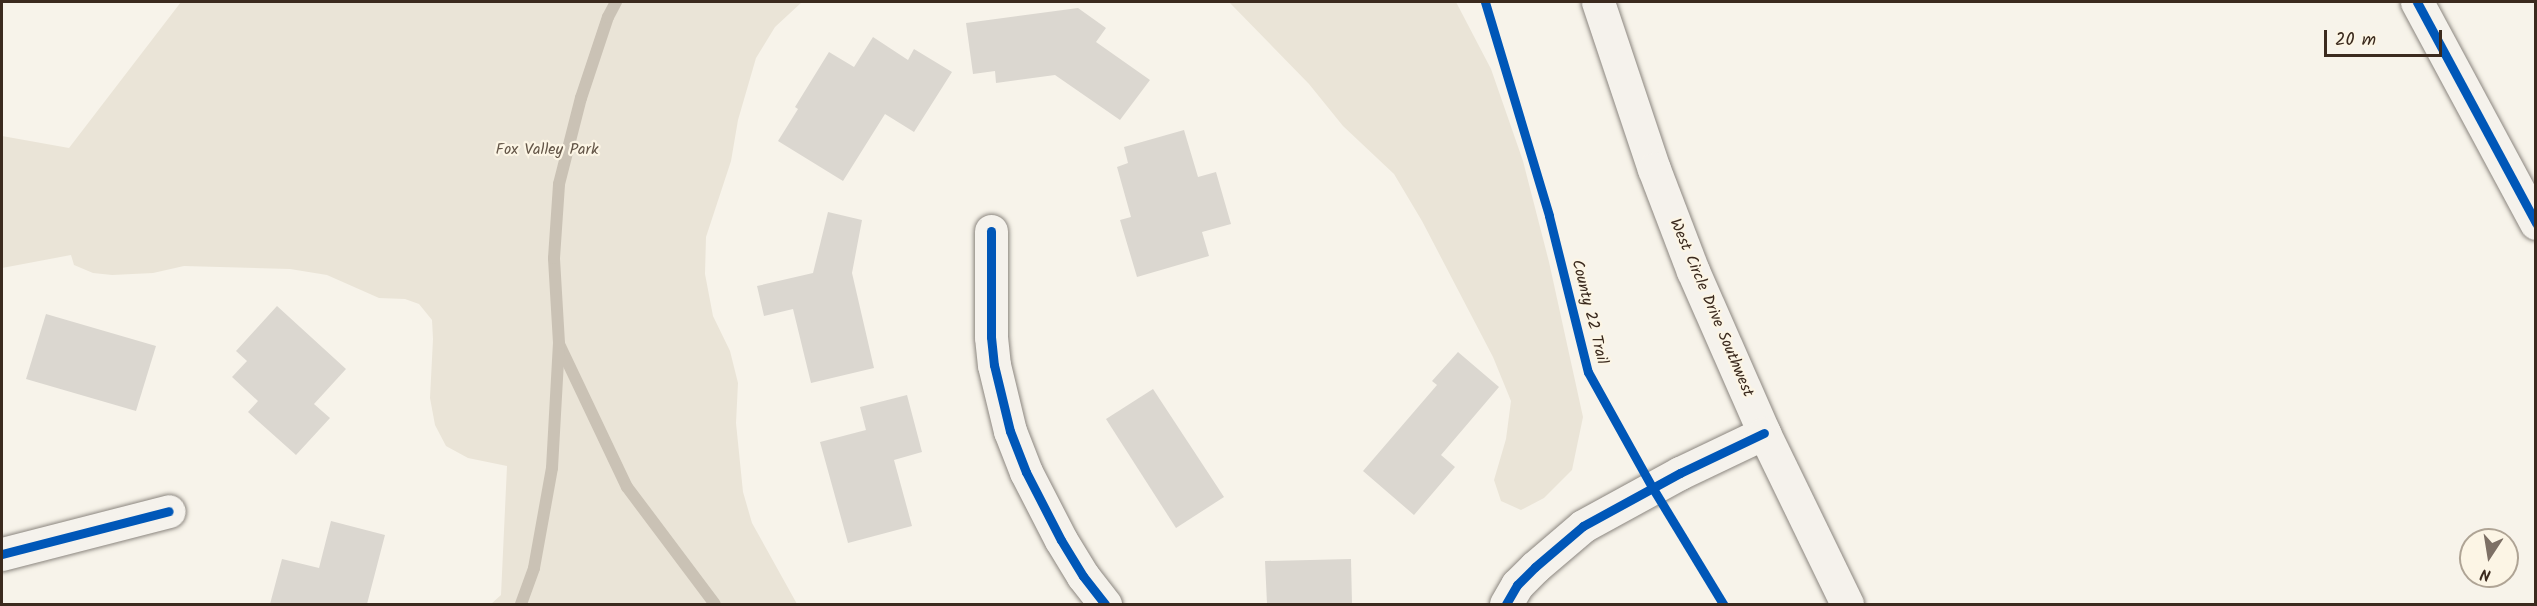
<!DOCTYPE html>
<style>
body{margin:0}
#map{position:relative;width:2537px;height:606px;overflow:hidden;background:#f7f3ea;font-family:Kalam,sans-serif}
div>[style]{position:absolute}
.green>*{inset:0;background:#eae4d7}
.stream>*{height:12px;margin:-6px;padding:0 6px;transform-origin:6px;border-radius:6px;background:#cac2b5}
.building>*{inset:0;background:#dbd7d0}
.roads{filter:drop-shadow(0 0 2px #8b867f) drop-shadow(0 0 2px #8b867f)}
.minor>*{height:33px;margin:-16.5px;padding:0 16.5px;transform-origin:16.5px;border-radius:16.5px;background:#f5f2ec}
.primary>*{height:33px;margin:-16.5px;padding:0 16.5px;transform-origin:16.5px;border-radius:16.5px;background:#f5f2ec}
.cycleway>*{height:9px;margin:-4.5px;padding:0 4.5px;transform-origin:4.5px;border-radius:4.5px;background:#0057b8}
span{translate:-50% -50%;white-space:nowrap;text-align:center;line-height:1.15;-webkit-text-stroke:4.5px #fcf5e5;paint-order:stroke}
.park-label{font-size:16px;color:#645648}
.street-label{font-size:16px;color:#3b2a1e}
.frame{position:absolute;inset:0;border:3px solid #3b2a1e;pointer-events:none}
.north{position:absolute;left:2459px;top:528px;width:60px;height:60px;box-sizing:border-box;background:#fcf5e5;border:2px solid #afa495;border-radius:50%;rotate:192deg;font-size:16px;font-weight:700;line-height:24px;text-align:center;color:#3b2a1e}
.north::after{content:'';display:block;margin:auto;width:21px;height:27px;background:#7d7065;clip-path:polygon(50% 0,100% 100%,50% 72%,0 100%)}
.scale{position:absolute;left:2324px;top:30px;width:118px;height:27px;box-sizing:border-box;border:3px solid #3b2a1e;border-top:0;padding-left:8px;font-size:18px;line-height:21px;white-space:nowrap;color:#3b2a1e;-webkit-text-stroke:4px #fcf5e5;paint-order:stroke}
</style>
<div id="map">
<div class="green">
<div style="clip-path:polygon(181px 2px,802px 2px,775px 27px,756px 58px,738px 120px,731px 161px,706px 237px,705px 274px,713px 316px,730px 351px,738px 383px,736px 423px,743px 492px,752px 523px,797px 604px,491px 604px,501px 595px,507px 466px,468px 458px,446px 446px,435px 425px,430px 398px,433px 339px,432px 320px,419px 304px,405px 299px,379px 298px,327px 275px,290px 269px,184px 266px,153px 273px,112px 275px,93px 273px,74px 265px,71px 255px,2px 268px,2px 136px,69px 148px)"></div>
<div style="clip-path:polygon(1229px 2px,1456px 2px,1491px 69px,1523px 161px,1549px 262px,1583px 417px,1572px 470px,1544px 498px,1521px 510px,1501px 501px,1494px 480px,1506px 439px,1511px 401px,1493px 357px,1422px 221px,1394px 174px,1343px 126px,1309px 84px)"></div>
</div>
<div class="stream">
<div style="left:559px;top:344px;width:158px;rotate:64.6deg"></div>
<div style="left:627px;top:487px;width:146px;rotate:53.1deg"></div>
<div style="left:521px;top:604px;width:38px;rotate:-70deg"></div>
<div style="left:534px;top:568px;width:102px;rotate:-79.8deg"></div>
<div style="left:552px;top:468px;width:125px;rotate:-86.8deg"></div>
<div style="left:559px;top:343px;width:85px;rotate:-93.4deg"></div>
<div style="left:554px;top:258px;width:74px;rotate:-86.1deg"></div>
<div style="left:559px;top:184px;width:89px;rotate:-75.7deg"></div>
<div style="left:581px;top:98px;width:85px;rotate:-71.6deg"></div>
<div style="left:608px;top:17px;width:17px;rotate:-62deg"></div>
</div>
<div class="building">
<div style="clip-path:polygon(1078px 8px,1106px 28px,1096px 42px,1150px 80px,1120px 120px,1055px 75px,996px 83px,995px 71px,973px 74px,966px 23px)"></div>
<div style="clip-path:polygon(873px 37px,908px 60px,914px 49px,952px 72px,914px 132px,885px 114px,843px 181px,778px 141px,798px 109px,795px 107px,829px 52px,854px 67px)"></div>
<div style="clip-path:polygon(1184px 130px,1198px 177px,1216px 172px,1231px 224px,1202px 232px,1209px 256px,1137px 277px,1120px 220px,1131px 217px,1117px 167px,1128px 163px,1124px 147px)"></div>
<div style="clip-path:polygon(828px 212px,862px 220px,852px 273px,874px 368px,811px 383px,793px 309px,764px 316px,757px 286px,813px 273px)"></div>
<div style="clip-path:polygon(277px 306px,346px 369px,314px 404px,330px 418px,296px 455px,248px 412px,258px 401px,232px 377px,247px 361px,236px 351px)"></div>
<div style="clip-path:polygon(46px 314px,156px 346px,136px 411px,26px 379px)"></div>
<div style="clip-path:polygon(1458px 352px,1499px 387px,1441px 455px,1455px 467px,1414px 515px,1363px 471px,1437px 385px,1432px 381px)"></div>
<div style="clip-path:polygon(1153px 389px,1224px 497px,1176px 528px,1106px 419px)"></div>
<div style="clip-path:polygon(907px 395px,922px 452px,894px 460px,912px 526px,848px 543px,820px 442px,866px 430px,860px 407px)"></div>
<div style="clip-path:polygon(331px 521px,385px 535px,367px 604px,270px 604px,282px 559px,319px 568px)"></div>
<div style="clip-path:polygon(1351px 559px,1352px 604px,1267px 604px,1265px 561px)"></div>
</div>
<div class="roads">
<div class="minor">
<div style="left:2417px;top:2px;width:251px;rotate:61.7deg"></div>
<div style="left:991px;top:231px;width:106px;rotate:90deg"></div>
<div style="left:991px;top:337px;width:28px;rotate:84deg"></div>
<div style="left:994px;top:365px;width:68px;rotate:76.4deg"></div>
<div style="left:1010px;top:431px;width:44px;rotate:68.7deg"></div>
<div style="left:1026px;top:472px;width:76px;rotate:62.8deg"></div>
<div style="left:1061px;top:540px;width:42px;rotate:58.6deg"></div>
<div style="left:1083px;top:576px;width:36px;rotate:52deg"></div>
<div style="left:2px;top:554px;width:172px;rotate:-14.4deg"></div>
<div style="left:1506px;top:604px;width:22px;rotate:-60deg"></div>
<div style="left:1517px;top:585px;width:25px;rotate:-45deg"></div>
<div style="left:1535px;top:567px;width:63px;rotate:-40.5deg"></div>
<div style="left:1583px;top:526px;width:111px;rotate:-28.7deg"></div>
<div style="left:1680px;top:473px;width:93px;rotate:-25.5deg"></div>
</div>
<div class="primary">
<div style="left:1598px;top:2px;width:176px;rotate:71.5deg"></div>
<div style="left:1654px;top:169px;width:109px;rotate:69.1deg"></div>
<div style="left:1693px;top:271px;width:177px;rotate:66.3deg"></div>
<div style="left:1764px;top:433px;width:190px;rotate:64.1deg"></div>
</div>
</div>
<div class="cycleway">
<div style="left:1485px;top:2px;width:223px;rotate:73.3deg"></div>
<div style="left:1549px;top:216px;width:161px;rotate:76deg"></div>
<div style="left:1588px;top:372px;width:132px;rotate:60.9deg"></div>
<div style="left:1652px;top:487px;width:137px;rotate:58.7deg"></div>
<div style="left:2417px;top:2px;width:251px;rotate:61.7deg"></div>
<div style="left:991px;top:231px;width:106px;rotate:90deg"></div>
<div style="left:991px;top:337px;width:28px;rotate:84deg"></div>
<div style="left:994px;top:365px;width:68px;rotate:76.4deg"></div>
<div style="left:1010px;top:431px;width:44px;rotate:68.7deg"></div>
<div style="left:1026px;top:472px;width:76px;rotate:62.8deg"></div>
<div style="left:1061px;top:540px;width:42px;rotate:58.6deg"></div>
<div style="left:1083px;top:576px;width:36px;rotate:52deg"></div>
<div style="left:2px;top:554px;width:172px;rotate:-14.4deg"></div>
<div style="left:1506px;top:604px;width:22px;rotate:-60deg"></div>
<div style="left:1517px;top:585px;width:25px;rotate:-45deg"></div>
<div style="left:1535px;top:567px;width:63px;rotate:-40.5deg"></div>
<div style="left:1583px;top:526px;width:111px;rotate:-28.7deg"></div>
<div style="left:1680px;top:473px;width:93px;rotate:-25.5deg"></div>
</div>
<div class="park-label">
<span style="left:547px;top:150px">Fox Valley Park</span>
</div>
<div class="street-label">
<span style="left:1711px;top:308px;rotate:67deg">West Circle Drive Southwest</span>
<span style="left:1589px;top:312px;rotate:76deg">County 22 Trail</span>
</div>
<div class="frame"></div>
<div class="north">N</div>
<div class="scale">20 m</div>
</div>
